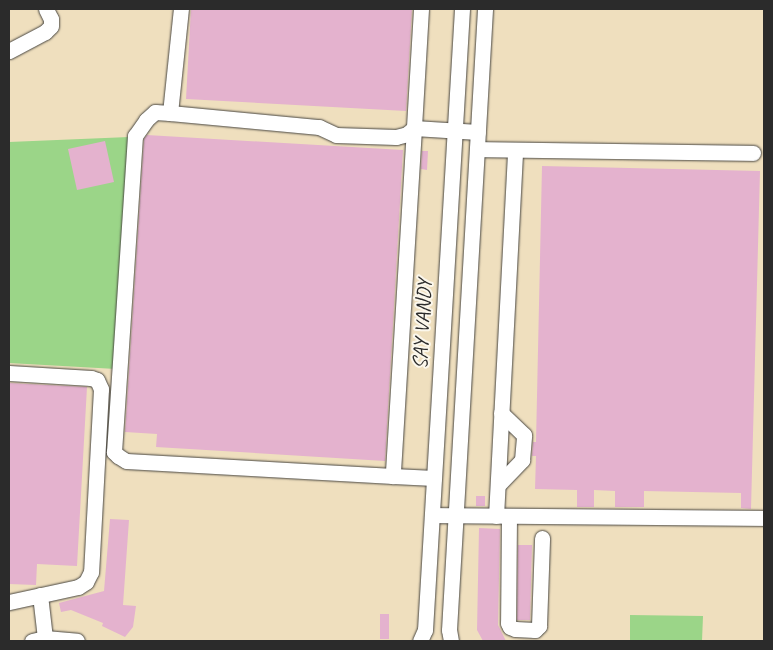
<!DOCTYPE html>
<style>
body{margin:0}
#map{position:relative;width:773px;height:650px;overflow:hidden;background:#efdfbe;font-family:Caveat,sans-serif}
div>[style]{position:absolute}
.green>*{inset:0;background:#9bd588}
.building>*{inset:0;background:#e4b2ce}
.roads{filter:drop-shadow(0 0 1px #484641) drop-shadow(0 0 1px #484641)}
.minor>*{height:15px;margin:-7.5px;padding:0 7.5px;transform-origin:7.5px;border-radius:7.5px;background:#fff}
span{translate:-50% -50%;white-space:nowrap;text-align:center;line-height:1.15;-webkit-text-stroke:4px #fbf7ec;paint-order:stroke}
.street-label{font-size:21px;color:#2b2b2b}
.frame{position:absolute;inset:0;border:10px solid #2b2b2b;pointer-events:none}
</style>
<div id="map">
<div class="green">
<div style="clip-path:polygon(129px 137px,116px 369px,9px 363px,9px 142px)"></div>
<div style="clip-path:polygon(630px 615px,703px 616px,702px 641px,630px 641px)"></div>
</div>
<div class="building">
<div style="clip-path:polygon(191px 9px,412px 9px,406px 111px,186px 99px)"></div>
<div style="clip-path:polygon(147px 135px,403px 150px,385px 461px,156px 447px,157px 434px,125px 432px,144px 139px)"></div>
<div style="clip-path:polygon(105px 141px,114px 182px,77px 190px,68px 149px)"></div>
<div style="clip-path:polygon(422px 151px,428px 151px,427px 170px,421px 169px)"></div>
<div style="clip-path:polygon(542px 166px,760px 171px,751px 509px,741px 508px,741px 493px,644px 491px,644px 507px,615px 507px,615px 491px,594px 490px,594px 507px,577px 507px,577px 490px,535px 489px,536px 456px,532px 456px,533px 442px,536px 442px)"></div>
<div style="clip-path:polygon(9px 383px,87px 387px,77px 566px,37px 564px,36px 585px,9px 584px)"></div>
<div style="clip-path:polygon(476px 496px,485px 496px,485px 506px,476px 506px)"></div>
<div style="clip-path:polygon(110px 519px,129px 520px,123px 605px,136px 606px,133px 627px,125px 637px,102px 626px,103px 623px,71px 610px,61px 612px,59px 603px,104px 591px)"></div>
<div style="clip-path:polygon(479px 528px,500px 529px,498px 625px,506px 641px,483px 641px,477px 630px)"></div>
<div style="clip-path:polygon(518px 545px,532px 545px,530px 620px,517px 620px)"></div>
<div style="clip-path:polygon(380px 614px,389px 614px,389px 639px,380px 639px)"></div>
</div>
<div class="roads">
<div class="minor">
<div style="left:421px;top:9px;width:119px;rotate:93.4deg"></div>
<div style="left:414px;top:128px;width:349px;rotate:93.5deg"></div>
<div style="left:393px;top:476px;width:267px;rotate:-176.8deg"></div>
<div style="left:126px;top:461px;width:9px;rotate:-148deg"></div>
<div style="left:118px;top:456px;width:6px;rotate:-135deg"></div>
<div style="left:114px;top:452px;width:317px;rotate:-86.2deg"></div>
<div style="left:135px;top:136px;width:19px;rotate:-55deg"></div>
<div style="left:146px;top:120px;width:12px;rotate:-42deg"></div>
<div style="left:155px;top:112px;width:15px;rotate:4deg"></div>
<div style="left:170px;top:113px;width:150px;rotate:5.4deg"></div>
<div style="left:319px;top:127px;width:19px;rotate:25deg"></div>
<div style="left:336px;top:135px;width:60px;rotate:1.9deg"></div>
<div style="left:396px;top:137px;width:11px;rotate:-15deg"></div>
<div style="left:407px;top:134px;width:9px;rotate:-41deg"></div>
<div style="left:414px;top:128px;width:64px;rotate:3.6deg"></div>
<div style="left:9px;top:51px;width:41px;rotate:-27.8deg"></div>
<div style="left:45px;top:32px;width:8px;rotate:-45deg"></div>
<div style="left:51px;top:26px;width:7px;rotate:-90deg"></div>
<div style="left:51px;top:19px;width:11px;rotate:-117deg"></div>
<div style="left:170px;top:113px;width:105px;rotate:-84deg"></div>
<div style="left:477px;top:149px;width:276px;rotate:0.8deg"></div>
<div style="left:9px;top:373px;width:82px;rotate:3.5deg"></div>
<div style="left:91px;top:378px;width:6px;rotate:18deg"></div>
<div style="left:97px;top:380px;width:10px;rotate:66deg"></div>
<div style="left:101px;top:389px;width:183px;rotate:93.1deg"></div>
<div style="left:91px;top:572px;width:11px;rotate:117deg"></div>
<div style="left:86px;top:582px;width:9px;rotate:148deg"></div>
<div style="left:78px;top:587px;width:71px;rotate:167.7deg"></div>
<div style="left:393px;top:476px;width:41px;rotate:2.8deg"></div>
<div style="left:498px;top:485px;width:35px;rotate:-46deg"></div>
<div style="left:522px;top:460px;width:25px;rotate:-85deg"></div>
<div style="left:524px;top:435px;width:32px;rotate:-136deg"></div>
<div style="left:432px;top:515px;width:332px;rotate:0.5deg"></div>
<div style="left:496px;top:516px;width:366px;rotate:-87deg"></div>
<div style="left:509px;top:516px;width:107px;rotate:90.5deg"></div>
<div style="left:508px;top:623px;width:4px;rotate:63deg"></div>
<div style="left:510px;top:627px;width:5px;rotate:22deg"></div>
<div style="left:515px;top:629px;width:20px;rotate:3deg"></div>
<div style="left:535px;top:630px;width:6px;rotate:-45deg"></div>
<div style="left:539px;top:626px;width:88px;rotate:-88deg"></div>
<div style="left:40px;top:595px;width:43px;rotate:83.4deg"></div>
<div style="left:32px;top:641px;width:13px;rotate:-13deg"></div>
<div style="left:45px;top:638px;width:32px;rotate:5deg"></div>
<div style="left:420px;top:641px;width:12px;rotate:-66deg"></div>
<div style="left:425px;top:630px;width:622px;rotate:-86.59deg"></div>
<div style="left:451px;top:641px;width:11px;rotate:-100deg"></div>
<div style="left:449px;top:630px;width:622px;rotate:-86.68deg"></div>
</div>
</div>
<div class="street-label">
<span style="left:422px;top:324px;rotate:-87deg">SAY VANDY</span>
</div>
<div class="frame"></div>
</div>
